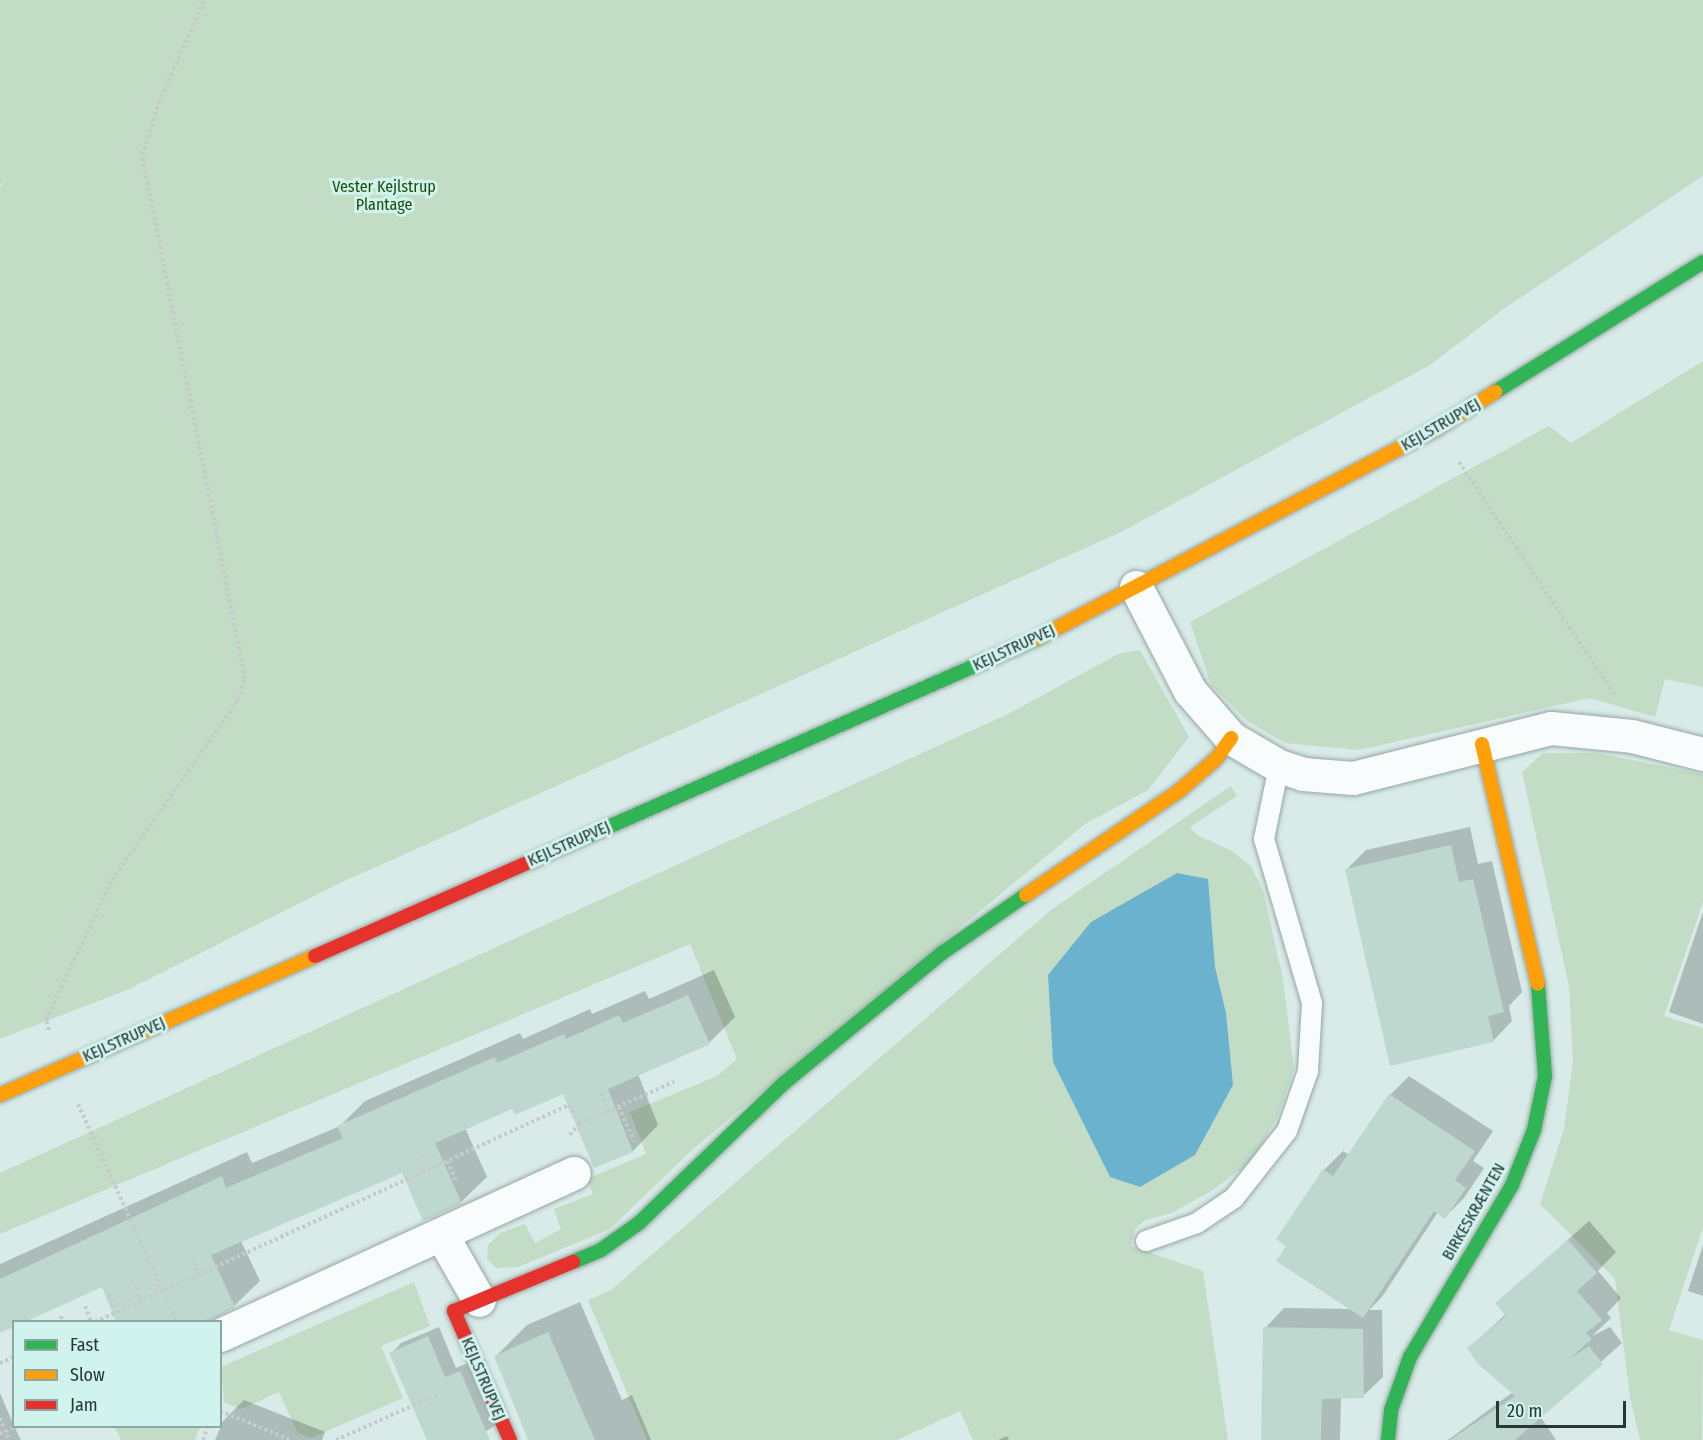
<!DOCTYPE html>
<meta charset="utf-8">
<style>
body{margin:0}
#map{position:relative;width:1703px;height:1440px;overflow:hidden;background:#d8ebe8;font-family:"Fira Sans Condensed",sans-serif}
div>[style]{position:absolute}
.green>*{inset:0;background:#c2dcc5}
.water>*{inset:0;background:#6bb2cf}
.shadow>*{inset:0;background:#0003}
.building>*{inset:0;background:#bed8cf}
.path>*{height:4px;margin-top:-2px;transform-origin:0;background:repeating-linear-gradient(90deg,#c5cbcb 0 3px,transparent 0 6px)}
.roads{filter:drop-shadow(0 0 2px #97a6a3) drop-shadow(0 0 2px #97a6a3)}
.lane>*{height:20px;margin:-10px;padding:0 10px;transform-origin:10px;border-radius:10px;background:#f9fcfc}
.street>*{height:33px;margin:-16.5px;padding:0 16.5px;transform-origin:16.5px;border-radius:16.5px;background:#f9fcfc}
.fast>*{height:14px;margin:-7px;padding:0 7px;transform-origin:7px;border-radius:7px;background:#30b455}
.slow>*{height:14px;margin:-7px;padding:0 7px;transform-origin:7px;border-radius:7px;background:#ff9f0a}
.jam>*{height:14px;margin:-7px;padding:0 7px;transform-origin:7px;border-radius:7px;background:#e5322d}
span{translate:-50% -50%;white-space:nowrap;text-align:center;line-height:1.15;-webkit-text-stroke:6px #d0f3ee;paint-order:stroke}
.park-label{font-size:16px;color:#1a4d08}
.street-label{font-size:16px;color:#283634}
.legend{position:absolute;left:12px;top:1320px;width:210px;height:108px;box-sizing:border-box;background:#d0f3ee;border:2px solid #8da7a4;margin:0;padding:8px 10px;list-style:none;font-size:18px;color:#283634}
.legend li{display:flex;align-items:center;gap:12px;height:30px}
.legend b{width:30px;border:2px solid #8da7a4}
.scale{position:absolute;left:1496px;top:1401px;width:130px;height:27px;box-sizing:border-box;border:3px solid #283634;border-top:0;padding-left:8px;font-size:18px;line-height:21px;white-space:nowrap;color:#283634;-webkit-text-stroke:4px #d0f3ee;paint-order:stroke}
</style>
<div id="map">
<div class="green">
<div style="clip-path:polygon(0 0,1703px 0,1703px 176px,1505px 308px,1430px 365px,1121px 532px,338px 884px,127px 990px,0 1039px,0 187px,7px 177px,0 185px)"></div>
<div style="clip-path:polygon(1703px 361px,1703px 687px,1665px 679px,1655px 717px,1590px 698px,1359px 750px,1285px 743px,1246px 720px,1211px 685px,1190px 622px,1549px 426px,1571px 443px)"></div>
<div style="clip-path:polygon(1140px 650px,1189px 737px,1148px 790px,1085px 824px,693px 1149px,610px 1229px,518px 1267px,496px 1268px,487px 1258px,488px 1245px,500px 1233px,525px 1224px,535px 1243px,561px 1229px,554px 1209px,593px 1194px,587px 1179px,646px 1154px,630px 1112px,717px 1076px,737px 1059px,690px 944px,0 1234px,0 1173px,1008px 714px,1118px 654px)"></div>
<div style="clip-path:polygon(1543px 753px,1596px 753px,1703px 774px,1703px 902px,1664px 1016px,1703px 1028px,1703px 1227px,1669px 1330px,1703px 1340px,1702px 1440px,1640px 1440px,1630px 1397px,1615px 1279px,1540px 1204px,1564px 1129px,1573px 1061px,1569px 986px,1522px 772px)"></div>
<div style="clip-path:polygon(1231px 786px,1237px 796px,1190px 827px,1197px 835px,1232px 851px,1251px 867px,1263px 890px,1283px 979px,1294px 1069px,1278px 1116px,1253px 1160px,1213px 1190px,1172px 1213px,1145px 1220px,1135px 1229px,1131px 1246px,1203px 1271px,1228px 1440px,973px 1440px,960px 1411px,897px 1440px,647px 1440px,588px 1300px,611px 1290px,1051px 910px)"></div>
<div style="clip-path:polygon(414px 1282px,430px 1326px,381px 1346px,403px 1398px,311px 1438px,298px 1433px,279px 1392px,241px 1409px,224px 1402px,221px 1367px)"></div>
<div style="clip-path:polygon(115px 1427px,200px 1427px,195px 1440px,121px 1440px)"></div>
</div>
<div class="water">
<div style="clip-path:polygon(1177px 873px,1208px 879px,1215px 967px,1226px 1013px,1233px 1085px,1195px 1155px,1140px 1187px,1110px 1177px,1053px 1062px,1048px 975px,1091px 922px)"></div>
</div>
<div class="shadow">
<div style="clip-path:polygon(1470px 827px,1478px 864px,1492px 861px,1522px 992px,1509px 1006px,1512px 1021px,1493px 1041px,1347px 869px,1366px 850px)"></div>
<div style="clip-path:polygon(1703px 912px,1703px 1024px,1669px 1012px)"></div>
<div style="clip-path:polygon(714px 970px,735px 1017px,709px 1043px,638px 1074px,658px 1125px,633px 1151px,595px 1166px,563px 1092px,513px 1107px,465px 1128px,487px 1177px,461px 1202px,402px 1171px,241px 1241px,260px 1281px,234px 1306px,103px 1285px,14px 1322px,0 1331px,0 1264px,247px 1152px,252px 1163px,340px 1126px,365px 1101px,520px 1033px,523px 1039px,590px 1009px,592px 1014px,645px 991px,649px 999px)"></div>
<div style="clip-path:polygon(1409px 1076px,1493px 1131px,1473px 1161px,1484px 1168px,1464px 1198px,1445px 1217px,1438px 1212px,1382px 1297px,1369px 1310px,1382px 1310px,1383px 1377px,1363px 1396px,1341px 1397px,1340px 1440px,1262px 1440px,1265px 1328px,1284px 1308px,1353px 1309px,1288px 1245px,1324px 1170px,1343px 1151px,1349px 1155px,1390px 1095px)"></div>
<div style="clip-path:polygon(1589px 1221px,1616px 1252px,1598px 1271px,1621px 1298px,1607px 1313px,1611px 1318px,1592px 1336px,1610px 1327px,1622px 1343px,1540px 1416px,1556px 1440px,1448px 1440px,1513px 1392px,1469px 1348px,1506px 1314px,1497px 1303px)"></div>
<div style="clip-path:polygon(1703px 1245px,1703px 1296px,1688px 1291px)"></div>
<div style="clip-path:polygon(580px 1302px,622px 1400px,632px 1395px,651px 1440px,541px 1440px,496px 1356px,527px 1325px)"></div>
<div style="clip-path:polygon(439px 1327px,456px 1368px,470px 1362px,497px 1424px,473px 1440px,429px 1440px,391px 1354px,401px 1343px)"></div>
<div style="clip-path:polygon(0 1393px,14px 1426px,21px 1440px,0 1440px)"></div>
<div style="clip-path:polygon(244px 1400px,325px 1432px,322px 1440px,215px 1440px,223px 1421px)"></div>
<div style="clip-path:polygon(1007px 1436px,1009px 1440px,998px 1440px)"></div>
</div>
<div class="building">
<div style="clip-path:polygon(1451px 845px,1459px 882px,1473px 879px,1504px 1012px,1488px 1016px,1494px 1042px,1390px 1066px,1345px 869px)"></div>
<div style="clip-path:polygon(688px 995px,710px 1044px,608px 1089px,633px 1152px,594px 1168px,563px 1094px,515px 1115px,512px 1109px,435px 1143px,462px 1204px,423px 1221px,402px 1173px,211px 1255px,235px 1307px,208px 1322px,116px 1322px,102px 1287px,25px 1322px,14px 1322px,14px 1327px,0 1333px,0 1279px,222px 1176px,226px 1188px,343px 1138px,337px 1126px,495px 1057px,497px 1063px,564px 1034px,566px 1039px,619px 1015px,623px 1023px)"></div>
<div style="clip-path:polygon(1389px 1094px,1475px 1151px,1455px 1180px,1466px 1188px,1445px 1219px,1434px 1211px,1363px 1318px,1276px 1261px,1286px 1246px,1276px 1239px,1323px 1169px,1333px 1176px)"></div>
<div style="clip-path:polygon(1568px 1240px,1597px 1273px,1577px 1291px,1602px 1320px,1586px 1333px,1592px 1339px,1569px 1359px,1589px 1346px,1603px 1364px,1515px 1440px,1450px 1440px,1515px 1396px,1478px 1364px,1467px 1348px,1506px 1316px,1495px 1303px)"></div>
<div style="clip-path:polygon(1263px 1327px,1363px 1329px,1364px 1398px,1322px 1399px,1321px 1440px,1261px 1440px)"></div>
<div style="clip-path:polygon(548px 1332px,595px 1440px,528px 1440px,494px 1356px)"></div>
<div style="clip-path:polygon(428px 1336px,445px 1377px,460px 1371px,490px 1440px,427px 1440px,389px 1353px)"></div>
</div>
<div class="path">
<div style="left:1459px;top:462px;width:280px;rotate:56.2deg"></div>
<div style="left:49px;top:1030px;width:10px;rotate:-107deg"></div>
<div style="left:46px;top:1020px;width:155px;rotate:-64.8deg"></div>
<div style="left:112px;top:880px;width:220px;rotate:-55deg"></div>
<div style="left:238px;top:700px;width:22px;rotate:-72deg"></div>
<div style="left:245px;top:679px;width:534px;rotate:-101.12deg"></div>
<div style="left:142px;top:155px;width:55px;rotate:-71.9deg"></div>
<div style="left:159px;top:103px;width:112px;rotate:-66.4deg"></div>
<div style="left:601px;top:1093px;width:21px;rotate:67deg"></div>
<div style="left:78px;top:1104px;width:239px;rotate:65.6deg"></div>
<div style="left:619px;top:1107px;width:37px;rotate:66deg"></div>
<div style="left:570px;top:1135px;width:14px;rotate:-51deg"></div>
<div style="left:416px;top:1158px;width:17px;rotate:65deg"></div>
<div style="left:447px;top:1161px;width:23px;rotate:65deg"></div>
<div style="left:192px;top:1257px;width:19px;rotate:69deg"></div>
<div style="left:132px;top:1282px;width:21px;rotate:65deg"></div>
<div style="left:109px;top:1294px;width:20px;rotate:66deg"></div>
<div style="left:85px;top:1306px;width:17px;rotate:69deg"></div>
<div style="left:61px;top:1316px;width:6px;rotate:72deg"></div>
<div style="left:95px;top:1322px;width:521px;rotate:-24.6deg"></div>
<div style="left:569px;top:1105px;width:21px;rotate:62deg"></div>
<div style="left:579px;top:1124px;width:104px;rotate:-23.9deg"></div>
<div style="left:0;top:1363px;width:15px;rotate:-23deg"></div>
<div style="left:220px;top:1411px;width:77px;rotate:22.2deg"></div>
<div style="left:0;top:1418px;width:24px;rotate:68deg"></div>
<div style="left:0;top:1434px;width:19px;rotate:-25deg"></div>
<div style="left:203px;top:1440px;width:15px;rotate:-70deg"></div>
<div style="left:336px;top:1440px;width:120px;rotate:-24.2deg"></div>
</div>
<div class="roads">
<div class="lane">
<div style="left:1146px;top:1241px;width:54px;rotate:-19.4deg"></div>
<div style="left:1197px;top:1223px;width:45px;rotate:-34deg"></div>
<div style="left:1234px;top:1198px;width:85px;rotate:-51.7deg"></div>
<div style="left:1287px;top:1131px;width:64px;rotate:-70.7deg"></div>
<div style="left:1308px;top:1071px;width:68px;rotate:-86.6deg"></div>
<div style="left:1312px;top:1003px;width:171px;rotate:-106.3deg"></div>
<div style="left:1264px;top:839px;width:75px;rotate:-78.4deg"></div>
</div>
<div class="street">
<div style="left:1136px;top:587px;width:117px;rotate:62.6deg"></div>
<div style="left:1190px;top:691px;width:62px;rotate:48.9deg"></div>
<div style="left:1231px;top:738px;width:56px;rotate:30.3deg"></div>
<div style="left:1279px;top:766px;width:25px;rotate:18deg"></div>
<div style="left:1303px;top:774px;width:50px;rotate:4.6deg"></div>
<div style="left:1353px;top:778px;width:204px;rotate:-14.2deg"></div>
<div style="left:1551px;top:728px;width:81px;rotate:5.6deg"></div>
<div style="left:1632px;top:736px;width:73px;rotate:14.2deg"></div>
<div style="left:441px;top:1234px;width:76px;rotate:60.1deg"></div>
<div style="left:220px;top:1335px;width:389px;rotate:-24.6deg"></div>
</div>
<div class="fast">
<div style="left:1495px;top:392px;width:245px;rotate:-32deg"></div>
<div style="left:540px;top:857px;width:544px;rotate:-23.74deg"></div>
<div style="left:573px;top:1262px;width:30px;rotate:-23deg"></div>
<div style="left:601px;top:1250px;width:47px;rotate:-35.4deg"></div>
<div style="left:639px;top:1223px;width:200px;rotate:-44deg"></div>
<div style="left:783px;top:1084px;width:206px;rotate:-39.5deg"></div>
<div style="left:942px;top:953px;width:102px;rotate:-34.6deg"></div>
<div style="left:1388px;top:1440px;width:30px;rotate:-84deg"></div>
<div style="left:1391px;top:1410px;width:56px;rotate:-70.3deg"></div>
<div style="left:1410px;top:1357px;width:200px;rotate:-59.3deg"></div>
<div style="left:1512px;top:1185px;width:59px;rotate:-68.2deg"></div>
<div style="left:1534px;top:1130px;width:55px;rotate:-78.5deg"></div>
<div style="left:1545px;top:1076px;width:92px;rotate:-94.4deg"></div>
</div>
<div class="slow">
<div style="left:1038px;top:638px;width:450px;rotate:-27.7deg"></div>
<div style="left:1436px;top:429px;width:70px;rotate:-32.1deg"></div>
<div style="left:1482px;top:744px;width:246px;rotate:76.9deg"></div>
<div style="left:1026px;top:895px;width:185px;rotate:-34.2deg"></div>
<div style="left:1179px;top:791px;width:49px;rotate:-40.9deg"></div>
<div style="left:1216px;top:759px;width:26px;rotate:-54deg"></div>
<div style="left:0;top:1095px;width:344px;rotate:-23.8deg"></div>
</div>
<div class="jam">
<div style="left:315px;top:956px;width:246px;rotate:-23.7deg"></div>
<div style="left:510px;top:1440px;width:141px;rotate:-113.5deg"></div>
<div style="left:454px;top:1311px;width:129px;rotate:-22.4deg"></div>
</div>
</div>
<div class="park-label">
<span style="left:384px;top:196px">Vester Kejlstrup<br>Plantage</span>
</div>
<div class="street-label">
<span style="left:1441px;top:425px;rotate:-30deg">KEJLSTRUPVEJ</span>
<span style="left:1014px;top:648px;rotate:-25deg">KEJLSTRUPVEJ</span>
<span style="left:569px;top:844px;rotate:-24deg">KEJLSTRUPVEJ</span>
<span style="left:124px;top:1040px;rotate:-24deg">KEJLSTRUPVEJ</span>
<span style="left:1474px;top:1212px;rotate:-60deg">BIRKESKRÆNTEN</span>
<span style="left:483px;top:1379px;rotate:67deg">KEJLSTRUPVEJ</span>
</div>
<ul class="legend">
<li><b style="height:8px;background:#30b455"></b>Fast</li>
<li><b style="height:8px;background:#ff9f0a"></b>Slow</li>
<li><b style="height:8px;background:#e5322d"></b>Jam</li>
</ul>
<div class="scale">20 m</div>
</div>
